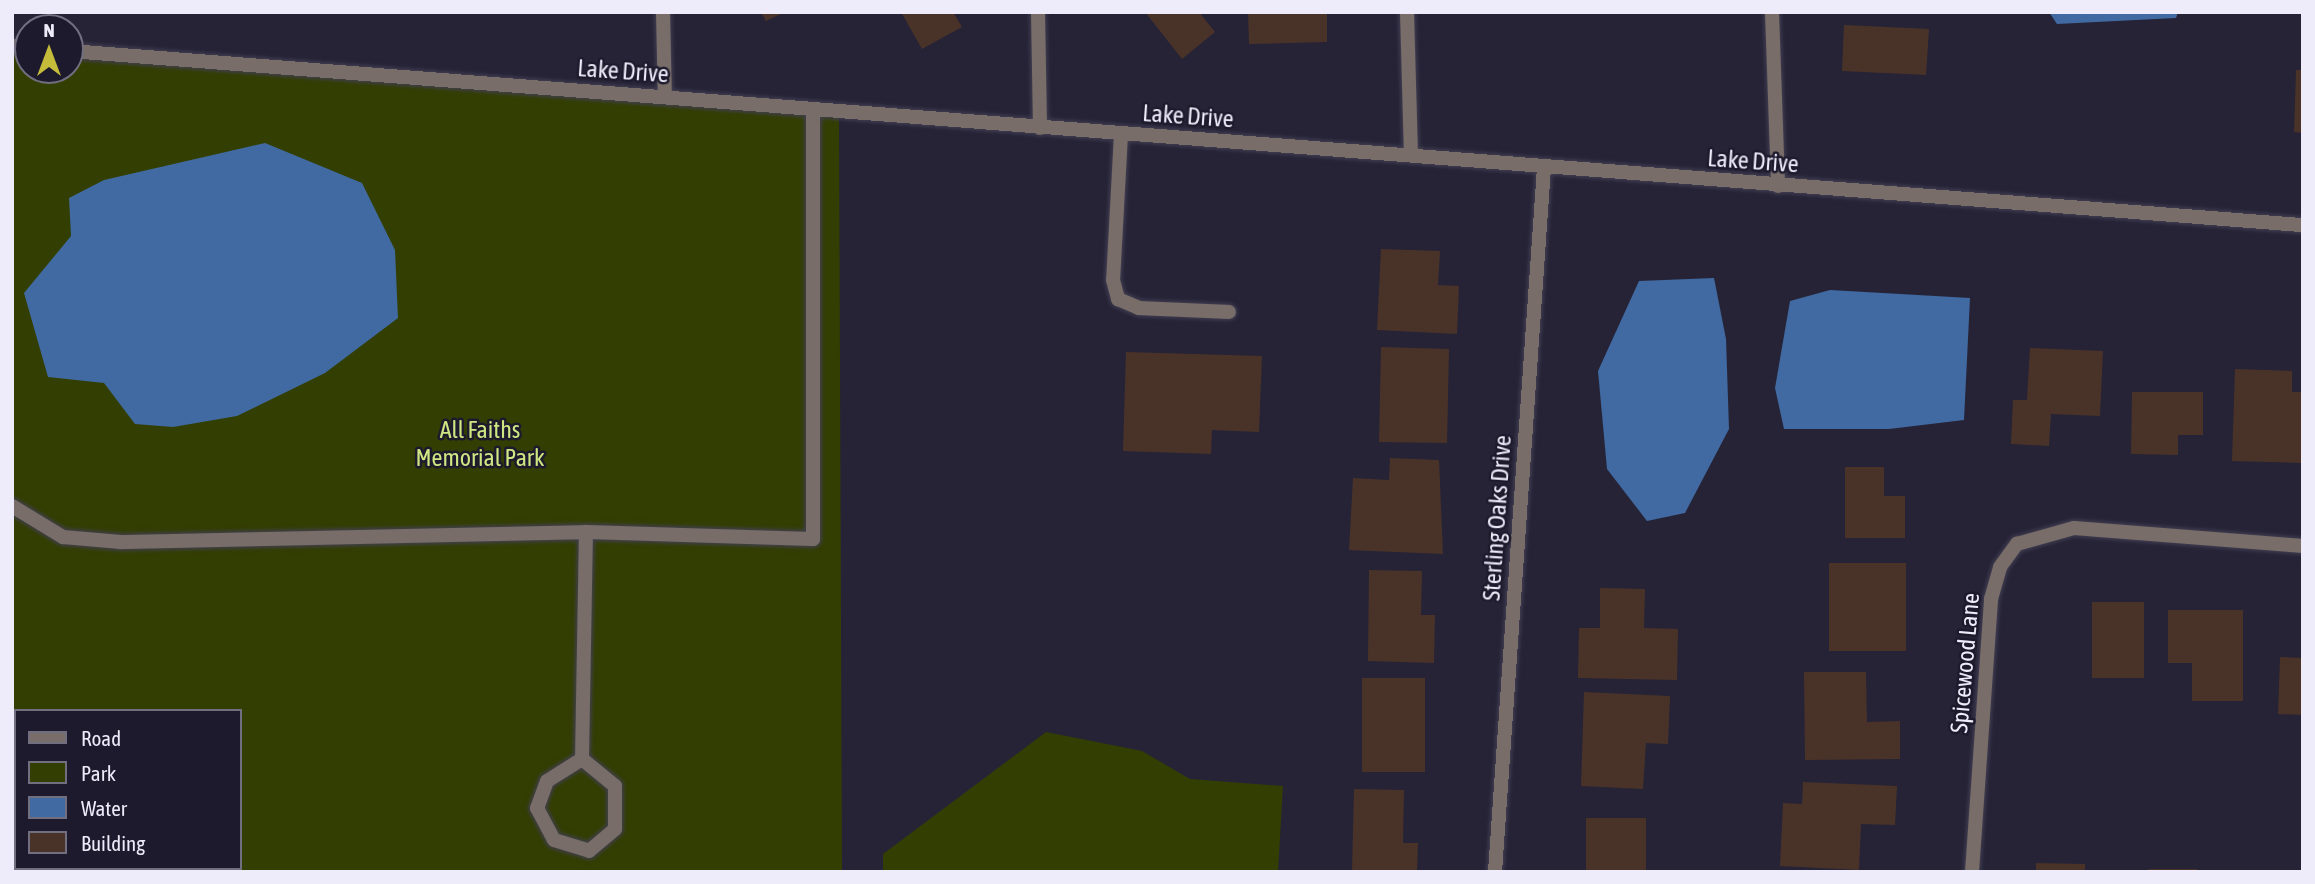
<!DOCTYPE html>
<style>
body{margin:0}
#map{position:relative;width:2315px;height:884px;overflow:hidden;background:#262337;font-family:"Asap Condensed",sans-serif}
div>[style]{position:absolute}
.green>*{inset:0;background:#333e02}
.water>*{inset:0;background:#406aa1}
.building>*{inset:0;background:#493328}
.roads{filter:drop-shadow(0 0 2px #423f52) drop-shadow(0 0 2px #423f52)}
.service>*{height:14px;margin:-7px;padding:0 7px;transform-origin:7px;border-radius:7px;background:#786d68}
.minor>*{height:14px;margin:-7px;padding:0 7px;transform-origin:7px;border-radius:7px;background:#786d68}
.tertiary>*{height:14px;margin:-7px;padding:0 7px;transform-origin:7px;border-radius:7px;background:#786d68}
span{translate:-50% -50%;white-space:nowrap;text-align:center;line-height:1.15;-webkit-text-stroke:5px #1d1a2d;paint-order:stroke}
.street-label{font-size:24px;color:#eeecfa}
.park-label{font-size:24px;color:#cfe782}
.frame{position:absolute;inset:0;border:14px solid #eeecfa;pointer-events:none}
.legend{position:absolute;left:14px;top:709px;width:228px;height:161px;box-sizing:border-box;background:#1d1a2d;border:2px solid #716e7f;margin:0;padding:9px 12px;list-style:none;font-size:21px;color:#eeecfa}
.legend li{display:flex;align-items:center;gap:14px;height:35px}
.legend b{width:35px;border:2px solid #716e7f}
.north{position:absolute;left:14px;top:14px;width:70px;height:70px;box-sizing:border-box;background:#1d1a2d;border:2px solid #716e7f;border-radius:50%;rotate:0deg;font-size:19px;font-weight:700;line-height:28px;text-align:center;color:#eeecfa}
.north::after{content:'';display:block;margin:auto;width:24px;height:32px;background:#c6bc3c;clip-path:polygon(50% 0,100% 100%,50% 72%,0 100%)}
</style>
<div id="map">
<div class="green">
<div style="clip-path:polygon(evenodd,12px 46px,28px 48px,28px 70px,70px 70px,70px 51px,839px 112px,842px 872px,12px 872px,12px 46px,16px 711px,240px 711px,240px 868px,16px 868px,16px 711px)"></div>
<div style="clip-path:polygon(1046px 732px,1142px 751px,1190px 779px,1283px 786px,1278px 872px,883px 872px,883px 854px)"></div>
</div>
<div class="water">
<div style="clip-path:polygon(2049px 12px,2178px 12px,2176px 18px,2057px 24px)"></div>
<div style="clip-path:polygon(265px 143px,362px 183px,395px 250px,398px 318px,325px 373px,237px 416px,173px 427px,135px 424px,104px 383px,48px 377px,24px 293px,71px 236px,69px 198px,104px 180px)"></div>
<div style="clip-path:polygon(1714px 278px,1726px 339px,1729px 429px,1685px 513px,1647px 521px,1607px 469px,1598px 371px,1639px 281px)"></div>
<div style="clip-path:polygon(1830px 290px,1970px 298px,1964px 420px,1889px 429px,1784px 429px,1775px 388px,1790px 301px)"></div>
</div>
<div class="building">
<div style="clip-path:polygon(761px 12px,785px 12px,766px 21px)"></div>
<div style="clip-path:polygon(901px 12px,953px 12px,962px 27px,922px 49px)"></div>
<div style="clip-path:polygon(1145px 12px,1199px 12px,1215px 32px,1182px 59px)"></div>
<div style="clip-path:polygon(1248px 12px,1327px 12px,1327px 42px,1249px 44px)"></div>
<div style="clip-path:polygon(1844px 25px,1929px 29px,1926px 75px,1842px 71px)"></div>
<div style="clip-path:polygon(2296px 70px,2303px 70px,2303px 133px,2294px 132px)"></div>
<div style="clip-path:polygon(1381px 249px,1440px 251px,1438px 285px,1459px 286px,1457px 334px,1377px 330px)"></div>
<div style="clip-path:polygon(1381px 347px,1449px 349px,1447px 443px,1379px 442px)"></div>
<div style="clip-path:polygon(2030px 348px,2103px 351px,2100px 416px,2051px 414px,2049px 446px,2011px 444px,2013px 400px,2027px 400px)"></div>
<div style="clip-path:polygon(1126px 352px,1262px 356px,1259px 432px,1212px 430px,1211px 454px,1123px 451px)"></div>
<div style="clip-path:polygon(2235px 369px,2292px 371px,2292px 392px,2303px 392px,2303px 463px,2232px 461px)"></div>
<div style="clip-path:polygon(2132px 392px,2203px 392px,2203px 435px,2178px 435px,2178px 455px,2131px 454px)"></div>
<div style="clip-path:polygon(1390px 458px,1439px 460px,1443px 554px,1349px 550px,1353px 478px,1389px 480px)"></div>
<div style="clip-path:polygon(1845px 467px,1884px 467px,1884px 496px,1905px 496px,1905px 538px,1845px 538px)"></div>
<div style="clip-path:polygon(1829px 563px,1906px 563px,1906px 651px,1829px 651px)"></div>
<div style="clip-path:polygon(1369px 570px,1422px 571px,1421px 615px,1435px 615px,1434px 663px,1368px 661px)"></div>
<div style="clip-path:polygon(1600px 588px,1645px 589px,1644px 628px,1678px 629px,1677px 680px,1578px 678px,1579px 628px,1600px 628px)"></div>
<div style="clip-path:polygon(2092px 602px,2144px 602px,2144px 678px,2092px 678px)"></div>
<div style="clip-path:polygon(2168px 610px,2243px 610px,2243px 701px,2192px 701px,2192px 663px,2168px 663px)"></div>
<div style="clip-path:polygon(2280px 657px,2303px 658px,2303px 715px,2278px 714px)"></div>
<div style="clip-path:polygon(1804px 672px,1866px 672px,1867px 722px,1900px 721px,1900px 759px,1805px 760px)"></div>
<div style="clip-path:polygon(1362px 678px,1425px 678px,1425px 772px,1362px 772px)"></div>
<div style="clip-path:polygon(1584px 692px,1670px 696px,1668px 744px,1646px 743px,1643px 789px,1581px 786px)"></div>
<div style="clip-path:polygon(1803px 782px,1897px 786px,1895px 825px,1861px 824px,1859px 870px,1780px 866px,1783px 803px,1802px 804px)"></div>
<div style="clip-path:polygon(1354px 789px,1404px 790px,1403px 843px,1418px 843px,1417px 872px,1352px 872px)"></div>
<div style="clip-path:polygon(1586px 818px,1646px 818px,1646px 872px,1586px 872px)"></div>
<div style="clip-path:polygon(2036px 863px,2085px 864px,2085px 872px,2036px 872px)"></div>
<div style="clip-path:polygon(2148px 869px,2197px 869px,2197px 872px,2148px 872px)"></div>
</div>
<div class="roads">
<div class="service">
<div style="left:1121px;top:134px;width:146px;rotate:93.1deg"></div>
<div style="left:1113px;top:280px;width:20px;rotate:75deg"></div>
<div style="left:1118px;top:299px;width:23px;rotate:23deg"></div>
<div style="left:1139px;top:308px;width:90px;rotate:2.5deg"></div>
<div style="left:12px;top:506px;width:60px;rotate:31.3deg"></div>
<div style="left:63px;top:537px;width:58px;rotate:4.9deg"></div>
<div style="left:121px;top:542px;width:465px;rotate:-1.2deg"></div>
<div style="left:582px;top:759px;width:41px;rotate:147.8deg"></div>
<div style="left:547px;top:781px;width:29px;rotate:110deg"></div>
<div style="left:537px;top:808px;width:36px;rotate:62deg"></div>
<div style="left:554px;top:840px;width:37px;rotate:17deg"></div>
<div style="left:589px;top:851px;width:34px;rotate:-40deg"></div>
<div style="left:615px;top:829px;width:43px;rotate:-90deg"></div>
<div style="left:615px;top:786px;width:43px;rotate:-140.7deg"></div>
<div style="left:582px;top:759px;width:227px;rotate:-89deg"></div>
<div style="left:586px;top:532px;width:227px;rotate:1.8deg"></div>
<div style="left:813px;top:539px;width:430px;rotate:-90deg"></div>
<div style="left:12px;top:846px;width:4px;rotate:27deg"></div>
<div style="left:49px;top:868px;width:6px;rotate:39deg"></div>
</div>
<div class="minor">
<div style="left:663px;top:12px;width:85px;rotate:88.7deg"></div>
<div style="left:1038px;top:12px;width:116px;rotate:89deg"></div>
<div style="left:1407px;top:12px;width:143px;rotate:88.4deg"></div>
<div style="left:1772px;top:12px;width:174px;rotate:88deg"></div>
<div style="left:1495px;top:872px;width:706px;rotate:-86.02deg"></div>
<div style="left:1972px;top:872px;width:274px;rotate:-86deg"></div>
<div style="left:1991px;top:599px;width:33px;rotate:-74deg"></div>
<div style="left:2000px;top:567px;width:29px;rotate:-54deg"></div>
<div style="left:2017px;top:544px;width:59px;rotate:-15.7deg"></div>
<div style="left:2074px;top:528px;width:230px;rotate:4.5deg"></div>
</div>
<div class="tertiary">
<div style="left:12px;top:46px;width:16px;rotate:4deg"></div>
<div style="left:70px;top:51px;width:2240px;rotate:4.46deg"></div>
</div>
</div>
<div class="street-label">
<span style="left:623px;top:71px;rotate:4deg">Lake Drive</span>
<span style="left:1188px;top:116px;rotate:4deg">Lake Drive</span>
<span style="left:1753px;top:161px;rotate:4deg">Lake Drive</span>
<span style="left:1497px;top:518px;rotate:-86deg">Sterling Oaks Drive</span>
<span style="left:1965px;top:663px;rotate:-85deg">Spicewood Lane</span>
</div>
<div class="park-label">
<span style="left:480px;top:444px">All Faiths<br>Memorial Park</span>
</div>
<div class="frame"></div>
<ul class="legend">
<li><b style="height:9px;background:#786d68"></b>Road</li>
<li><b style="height:19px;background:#333e02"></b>Park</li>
<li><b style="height:19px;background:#406aa1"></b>Water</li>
<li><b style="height:19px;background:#493328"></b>Building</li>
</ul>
<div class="north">N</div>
</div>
